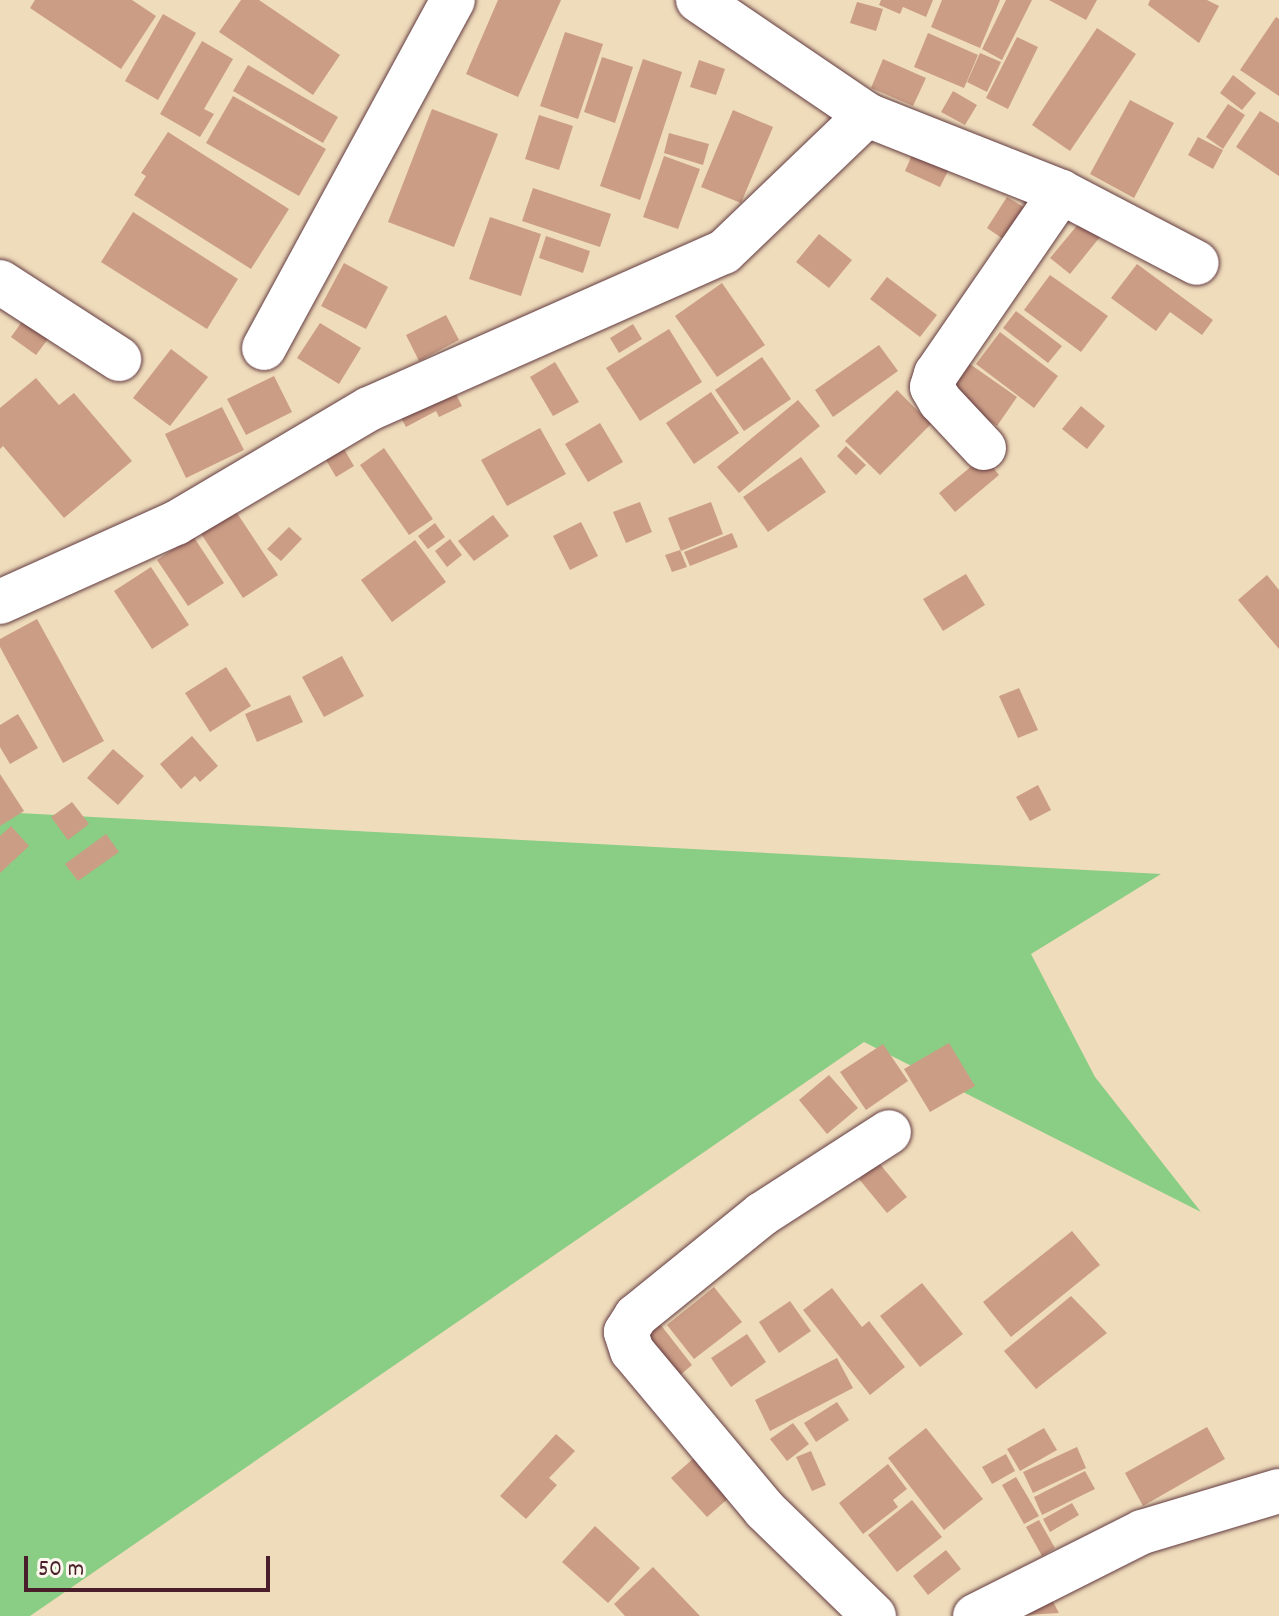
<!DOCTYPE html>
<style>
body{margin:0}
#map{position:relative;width:1279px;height:1616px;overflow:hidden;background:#efdcbb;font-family:Dekko,sans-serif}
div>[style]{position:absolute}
.green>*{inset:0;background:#8acd85}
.building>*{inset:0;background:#cb9d85}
.roads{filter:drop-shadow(0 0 2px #633b41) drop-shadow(0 0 2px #633b41)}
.minor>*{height:44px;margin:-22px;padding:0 22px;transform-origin:22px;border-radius:22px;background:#fff}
.major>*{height:44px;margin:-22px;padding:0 22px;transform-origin:22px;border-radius:22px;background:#fff}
span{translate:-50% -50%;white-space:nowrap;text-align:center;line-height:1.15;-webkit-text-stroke:8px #fbf7ec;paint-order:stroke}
.scale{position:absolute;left:24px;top:1556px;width:246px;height:36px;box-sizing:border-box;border:4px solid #4a1f2b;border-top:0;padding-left:10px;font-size:24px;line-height:28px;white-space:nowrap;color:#4a1f2b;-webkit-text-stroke:6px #fbf7ec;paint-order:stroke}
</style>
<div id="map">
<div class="green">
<div style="clip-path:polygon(0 812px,1161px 874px,1031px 954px,1095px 1077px,1201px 1212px,864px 1042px,30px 1616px,0 1616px)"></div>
</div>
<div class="building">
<div style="clip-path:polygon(35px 0,132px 0,156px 16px,121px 69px,30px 8px)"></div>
<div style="clip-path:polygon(241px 0,259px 0,340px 55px,313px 95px,219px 32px)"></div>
<div style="clip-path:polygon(498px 0,561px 0,518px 97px,466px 74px)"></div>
<div style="clip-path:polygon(881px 0,933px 0,926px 17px,903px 7px,900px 14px,879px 5px)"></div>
<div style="clip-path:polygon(942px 0,1000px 0,980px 48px,931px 27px)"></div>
<div style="clip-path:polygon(1006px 0,1032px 0,1002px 60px,982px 49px)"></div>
<div style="clip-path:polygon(1049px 0,1097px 0,1086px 20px)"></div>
<div style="clip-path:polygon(1150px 0,1207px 0,1219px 6px,1199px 43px,1148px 5px)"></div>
<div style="clip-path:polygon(857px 2px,883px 9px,876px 31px,850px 23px)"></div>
<div style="clip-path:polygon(163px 14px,196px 33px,158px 100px,125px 81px)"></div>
<div style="clip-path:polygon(1276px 17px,1279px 19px,1279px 96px,1240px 70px)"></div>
<div style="clip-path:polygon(1097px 28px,1136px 54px,1070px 151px,1032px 125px)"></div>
<div style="clip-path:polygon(565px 32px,603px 44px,578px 119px,540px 106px)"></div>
<div style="clip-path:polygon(928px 33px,978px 55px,964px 88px,914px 67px)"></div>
<div style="clip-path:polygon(1017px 37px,1038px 47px,1008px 109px,986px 98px)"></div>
<div style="clip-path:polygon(202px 41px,233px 59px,204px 109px,214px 114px,200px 137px,160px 114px)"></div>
<div style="clip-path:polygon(980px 53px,1001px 62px,987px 92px,967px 82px)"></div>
<div style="clip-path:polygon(602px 57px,633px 67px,615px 123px,584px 112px)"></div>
<div style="clip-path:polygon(643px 59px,682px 72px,640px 200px,600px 186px)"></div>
<div style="clip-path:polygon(883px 59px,926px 78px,913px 106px,871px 88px)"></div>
<div style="clip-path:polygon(699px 60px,725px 69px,716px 95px,690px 87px)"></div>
<div style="clip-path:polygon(248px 65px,338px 117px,323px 143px,233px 91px)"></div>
<div style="clip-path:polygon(1233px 75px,1256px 93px,1242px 110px,1220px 93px)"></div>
<div style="clip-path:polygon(953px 91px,977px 105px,965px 125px,941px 112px)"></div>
<div style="clip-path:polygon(233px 96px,326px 149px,299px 196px,206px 143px)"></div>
<div style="clip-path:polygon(1130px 100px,1174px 123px,1134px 198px,1090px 174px)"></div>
<div style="clip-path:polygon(1228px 104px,1245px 115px,1223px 149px,1206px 137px)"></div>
<div style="clip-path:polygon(432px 109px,498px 134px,454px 247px,388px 222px)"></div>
<div style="clip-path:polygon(733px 110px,773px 127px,741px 203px,701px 187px)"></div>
<div style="clip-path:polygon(1260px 111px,1279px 123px,1279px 176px,1236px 147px)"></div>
<div style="clip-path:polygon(539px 115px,573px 126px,559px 170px,525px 159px)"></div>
<div style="clip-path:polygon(168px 132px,289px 209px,251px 269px,134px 195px,146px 176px,141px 173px)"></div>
<div style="clip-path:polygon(669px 133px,709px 144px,703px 165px,664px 153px)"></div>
<div style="clip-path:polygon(1198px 137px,1223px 150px,1213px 169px,1188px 155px)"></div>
<div style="clip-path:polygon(915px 148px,951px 165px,940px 187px,905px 171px)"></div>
<div style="clip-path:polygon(664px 156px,700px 169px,678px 229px,643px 217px)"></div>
<div style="clip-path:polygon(533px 188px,611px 214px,600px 247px,522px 221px)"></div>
<div style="clip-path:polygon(1007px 197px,1027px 209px,1006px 241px,987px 228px)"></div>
<div style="clip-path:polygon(133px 212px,238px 279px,207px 329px,101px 262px)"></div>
<div style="clip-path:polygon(490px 217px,541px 234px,521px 296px,469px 279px)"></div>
<div style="clip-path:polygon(1080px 222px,1100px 237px,1070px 274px,1050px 258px)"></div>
<div style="clip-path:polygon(819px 234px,852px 260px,829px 288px,796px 262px)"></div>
<div style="clip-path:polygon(546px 236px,590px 251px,583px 273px,539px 258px)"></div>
<div style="clip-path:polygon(344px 263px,388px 287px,366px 329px,321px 306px)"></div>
<div style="clip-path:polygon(1137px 264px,1213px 320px,1202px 335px,1170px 312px,1156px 331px,1111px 298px)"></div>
<div style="clip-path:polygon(1050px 275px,1108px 316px,1081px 352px,1024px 310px)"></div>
<div style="clip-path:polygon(887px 277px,937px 315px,920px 337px,870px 299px)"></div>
<div style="clip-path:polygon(722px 283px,765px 345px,717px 377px,675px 316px)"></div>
<div style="clip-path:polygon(1016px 311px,1062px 346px,1048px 363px,1003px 328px)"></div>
<div style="clip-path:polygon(446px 315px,459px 340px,419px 361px,406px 335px)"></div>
<div style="clip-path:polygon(26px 316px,51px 335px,36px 355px,11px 337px)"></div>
<div style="clip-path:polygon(320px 323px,361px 348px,339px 384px,297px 358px)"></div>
<div style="clip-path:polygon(633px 324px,642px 339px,619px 353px,610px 338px)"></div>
<div style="clip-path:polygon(669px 329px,702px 382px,640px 421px,606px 368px)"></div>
<div style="clip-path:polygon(1000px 332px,1058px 376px,1034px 408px,976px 364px)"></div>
<div style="clip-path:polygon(879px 345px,898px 371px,833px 417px,815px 390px)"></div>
<div style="clip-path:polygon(171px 349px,208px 377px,170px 426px,133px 398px)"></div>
<div style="clip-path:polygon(762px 357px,791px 399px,744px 431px,715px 390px)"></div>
<div style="clip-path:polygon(555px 362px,579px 402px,553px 416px,530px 377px)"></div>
<div style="clip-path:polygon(967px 362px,1017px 397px,997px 426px,947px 391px)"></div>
<div style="clip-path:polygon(274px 376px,292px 412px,246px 435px,227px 399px)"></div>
<div style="clip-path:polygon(36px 378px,59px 405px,74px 393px,132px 461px,64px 518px,3px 446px,0 449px,0 408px)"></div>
<div style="clip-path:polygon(448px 379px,462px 406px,439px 417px,436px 411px,406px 427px,395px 407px)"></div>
<div style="clip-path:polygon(897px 390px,931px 424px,880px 475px,845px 441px)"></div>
<div style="clip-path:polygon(711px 392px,739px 433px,694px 464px,666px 423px)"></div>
<div style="clip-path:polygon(798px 400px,820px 426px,739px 493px,717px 467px)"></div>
<div style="clip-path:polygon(1081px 406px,1105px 426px,1087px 449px,1062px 429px)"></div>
<div style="clip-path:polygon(222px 407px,244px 450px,186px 478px,165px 434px)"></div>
<div style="clip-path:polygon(600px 423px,623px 462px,588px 482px,565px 444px)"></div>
<div style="clip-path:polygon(540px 428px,566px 474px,507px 506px,481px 460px)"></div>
<div style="clip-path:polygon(341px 444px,354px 466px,336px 477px,323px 455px)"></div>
<div style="clip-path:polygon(846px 446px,866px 465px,856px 475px,837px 456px)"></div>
<div style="clip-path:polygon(384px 448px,433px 519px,409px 535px,360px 465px)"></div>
<div style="clip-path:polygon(984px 456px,999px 475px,955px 512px,939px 493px)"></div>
<div style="clip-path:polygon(801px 457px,826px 492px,768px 532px,743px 497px)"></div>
<div style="clip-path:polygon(640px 502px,652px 532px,626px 543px,613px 512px)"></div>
<div style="clip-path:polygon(711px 502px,723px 534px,681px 551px,668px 518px)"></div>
<div style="clip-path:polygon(233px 507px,278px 575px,243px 598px,198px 529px)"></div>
<div style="clip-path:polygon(493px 515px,509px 536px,474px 561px,458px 541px)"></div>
<div style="clip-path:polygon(581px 522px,598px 556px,570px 570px,553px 536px)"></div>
<div style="clip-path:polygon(435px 523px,445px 537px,428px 549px,418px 536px)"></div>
<div style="clip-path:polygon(289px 527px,302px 539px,281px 561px,267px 549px)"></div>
<div style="clip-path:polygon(732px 533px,738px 547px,690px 566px,684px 552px)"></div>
<div style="clip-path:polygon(193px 536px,224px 583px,188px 606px,157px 560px)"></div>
<div style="clip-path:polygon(450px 539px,462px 555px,447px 567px,435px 551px)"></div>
<div style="clip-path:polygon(415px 540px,446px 582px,392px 622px,361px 580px)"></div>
<div style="clip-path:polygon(680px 550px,687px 567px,672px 572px,665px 555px)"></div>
<div style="clip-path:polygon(151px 567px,189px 625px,152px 649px,114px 591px)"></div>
<div style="clip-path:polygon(966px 574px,985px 605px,943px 631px,923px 599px)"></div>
<div style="clip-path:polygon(1267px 575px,1279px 590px,1279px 649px,1238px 600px)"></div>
<div style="clip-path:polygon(37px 619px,104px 741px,63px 763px,0 647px,0 639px)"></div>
<div style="clip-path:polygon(342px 656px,364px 696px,324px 717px,302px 677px)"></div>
<div style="clip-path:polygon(226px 667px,251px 706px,210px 732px,185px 693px)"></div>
<div style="clip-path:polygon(1019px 688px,1038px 730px,1018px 738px,999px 696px)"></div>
<div style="clip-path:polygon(290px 695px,303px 722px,257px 742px,245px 714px)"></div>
<div style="clip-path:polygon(18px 714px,38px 748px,10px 764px,0 747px,0 725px)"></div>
<div style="clip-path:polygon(192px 736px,218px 766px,200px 782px,195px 776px,181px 789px,160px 764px)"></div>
<div style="clip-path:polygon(113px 749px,144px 776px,118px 805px,87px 778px)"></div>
<div style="clip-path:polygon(0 774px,24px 811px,0 826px)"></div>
<div style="clip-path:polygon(1038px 785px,1051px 810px,1030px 821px,1016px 797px)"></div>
<div style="clip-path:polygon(72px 802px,89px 824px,68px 840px,51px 817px)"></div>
<div style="clip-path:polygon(11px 826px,29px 846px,0 873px,0 836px)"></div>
<div style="clip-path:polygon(106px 834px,119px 852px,78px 881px,65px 864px)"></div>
<div style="clip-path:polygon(949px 1043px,975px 1086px,930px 1112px,904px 1069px)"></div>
<div style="clip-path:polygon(883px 1044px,908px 1081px,866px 1110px,840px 1072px)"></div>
<div style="clip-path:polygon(829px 1075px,858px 1108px,827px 1134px,799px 1100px)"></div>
<div style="clip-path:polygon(879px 1163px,907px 1197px,887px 1213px,859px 1179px)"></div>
<div style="clip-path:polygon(1072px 1231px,1100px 1265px,1011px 1337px,983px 1302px)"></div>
<div style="clip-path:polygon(922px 1283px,963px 1334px,920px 1367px,880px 1316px)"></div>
<div style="clip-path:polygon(714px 1287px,742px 1322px,694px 1359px,667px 1325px)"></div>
<div style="clip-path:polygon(832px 1288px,862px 1327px,869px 1321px,905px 1367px,870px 1395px,803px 1310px)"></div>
<div style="clip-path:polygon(1071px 1296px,1107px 1333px,1036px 1389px,1004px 1351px)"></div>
<div style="clip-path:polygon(790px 1301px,811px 1331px,779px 1353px,759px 1322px)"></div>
<div style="clip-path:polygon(653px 1315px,692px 1365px,679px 1376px,639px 1325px)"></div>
<div style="clip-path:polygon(747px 1334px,766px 1362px,731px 1387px,711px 1358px)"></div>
<div style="clip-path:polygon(837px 1358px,853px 1388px,770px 1431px,755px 1400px)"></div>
<div style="clip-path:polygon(837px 1402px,849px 1420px,816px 1442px,804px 1423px)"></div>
<div style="clip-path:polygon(793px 1423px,809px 1444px,787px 1461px,770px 1439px)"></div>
<div style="clip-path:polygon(1207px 1427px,1225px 1459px,1143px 1506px,1125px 1473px)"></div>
<div style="clip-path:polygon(926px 1428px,983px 1499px,944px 1530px,888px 1458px)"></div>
<div style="clip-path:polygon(1044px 1428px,1057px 1450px,1020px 1471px,1007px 1449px)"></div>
<div style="clip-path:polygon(556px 1434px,575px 1451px,549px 1478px,557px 1485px,526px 1519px,500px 1496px)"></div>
<div style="clip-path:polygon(1077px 1447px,1086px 1468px,1033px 1493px,1023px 1472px)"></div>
<div style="clip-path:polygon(811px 1451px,826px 1485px,812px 1491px,796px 1457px)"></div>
<div style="clip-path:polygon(1006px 1454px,1015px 1471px,992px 1484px,982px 1467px)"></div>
<div style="clip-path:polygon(694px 1458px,730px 1497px,707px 1517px,671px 1478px)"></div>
<div style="clip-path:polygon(888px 1464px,907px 1489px,893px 1500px,898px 1507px,863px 1534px,839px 1503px)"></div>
<div style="clip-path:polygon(1085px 1471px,1095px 1489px,1042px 1515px,1034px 1497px)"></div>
<div style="clip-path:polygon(1016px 1477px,1039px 1516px,1024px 1524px,1002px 1485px)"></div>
<div style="clip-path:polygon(912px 1500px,942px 1537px,897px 1572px,868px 1535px)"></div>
<div style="clip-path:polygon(1072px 1503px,1079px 1515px,1050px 1532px,1043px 1519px)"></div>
<div style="clip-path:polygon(1039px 1520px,1055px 1548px,1042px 1556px,1026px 1527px)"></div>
<div style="clip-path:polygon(595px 1526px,640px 1568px,608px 1603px,562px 1562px)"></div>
<div style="clip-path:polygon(946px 1550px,961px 1569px,928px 1595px,913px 1576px)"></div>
<div style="clip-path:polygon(653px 1567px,700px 1616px,625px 1616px,614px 1604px)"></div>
<div style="clip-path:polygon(1049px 1594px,1059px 1613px,1009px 1616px)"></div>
</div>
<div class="roads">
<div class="minor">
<div style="left:698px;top:0;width:204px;rotate:34.2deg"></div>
<div style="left:867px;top:115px;width:209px;rotate:21.6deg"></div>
<div style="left:1061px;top:192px;width:153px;rotate:27.6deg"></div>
<div style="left:0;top:282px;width:142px;rotate:32.9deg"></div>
<div style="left:264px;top:348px;width:396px;rotate:-61.5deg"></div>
<div style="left:984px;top:448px;width:64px;rotate:-133.1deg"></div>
<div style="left:940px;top:401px;width:16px;rotate:-120deg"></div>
<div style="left:932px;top:387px;width:14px;rotate:-73deg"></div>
<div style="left:936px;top:374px;width:221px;rotate:-55.5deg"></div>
<div style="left:0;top:602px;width:193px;rotate:-24.2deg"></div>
<div style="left:176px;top:523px;width:224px;rotate:-30.6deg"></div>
<div style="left:369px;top:409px;width:388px;rotate:-23.9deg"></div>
<div style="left:724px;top:252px;width:198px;rotate:-43.8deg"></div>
<div style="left:874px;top:1616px;width:152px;rotate:-135.8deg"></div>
<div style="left:765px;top:1510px;width:207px;rotate:-129.9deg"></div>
<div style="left:632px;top:1351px;width:20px;rotate:-108deg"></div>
<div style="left:626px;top:1332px;width:19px;rotate:-58deg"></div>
<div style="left:636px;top:1316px;width:162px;rotate:-39deg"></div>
<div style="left:762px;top:1214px;width:151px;rotate:-32.8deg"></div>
</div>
<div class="major">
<div style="left:975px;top:1616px;width:187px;rotate:-26.7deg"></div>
<div style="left:1142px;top:1532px;width:143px;rotate:-16.7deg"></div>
</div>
</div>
<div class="scale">50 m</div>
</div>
